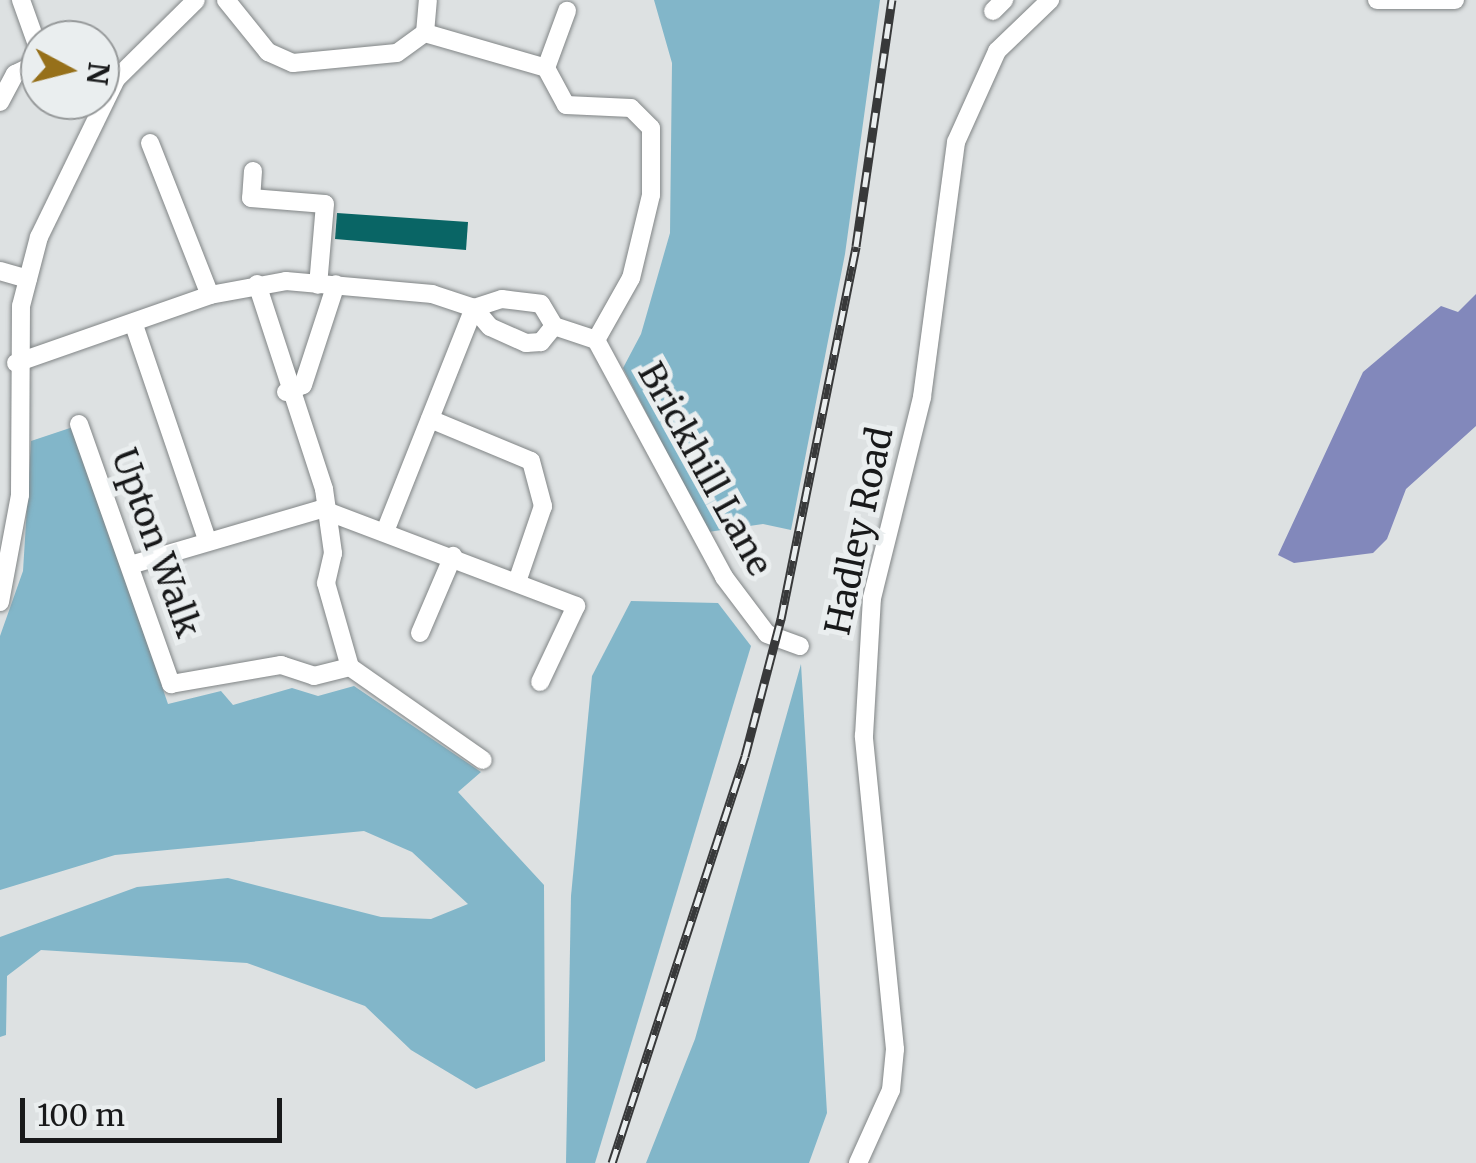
<!DOCTYPE html>
<style>
body{margin:0}
#map{position:relative;width:1476px;height:1163px;overflow:hidden;background:#dde1e2;font-family:Merriweather,serif}
div>[style]{position:absolute}
.green>*{inset:0;background:#82b6c9}
.water>*{inset:0;background:#8288bb}
.building>*{inset:0;background:#096565}
.roads{filter:drop-shadow(0 0 2px #818586) drop-shadow(0 0 2px #818586)}
.minor>*{height:18px;margin:-9px;padding:0 9px;transform-origin:9px;border-radius:9px;background:#fff}
.rail>*{height:9px;margin-top:-4.5px;transform-origin:0;background:repeating-linear-gradient(90deg,#eaeeef 0 15px,#38393a 0 30px);box-sizing:border-box;border-block:2px solid #38393a}
span{translate:-50% -50%;white-space:nowrap;text-align:center;line-height:1.15;-webkit-text-stroke:10px #eaeeef;paint-order:stroke}
.street-label{font-size:35px;color:#18191a}
.north{position:absolute;left:20px;top:20px;width:100px;height:100px;box-sizing:border-box;background:#eaeeef;border:2px solid #96999a;border-radius:50%;rotate:97deg;font-size:28px;font-weight:700;line-height:40px;text-align:center;color:#18191a}
.north::after{content:'';display:block;margin:auto;width:35px;height:45px;background:#96701a;clip-path:polygon(50% 0,100% 100%,50% 72%,0 100%)}
.scale{position:absolute;left:20px;top:1098px;width:262px;height:45px;box-sizing:border-box;border:5px solid #18191a;border-top:0;padding-left:12px;font-size:30px;line-height:35px;white-space:nowrap;color:#18191a;-webkit-text-stroke:8px #eaeeef;paint-order:stroke}
</style>
<div id="map">
<div class="green">
<div style="clip-path:polygon(654px 0,880px 0,845px 254px,791px 530px,763px 524px,708px 532px,623px 368px,641px 334px,670px 233px,672px 63px)"></div>
<div style="clip-path:polygon(73px 427px,168px 704px,221px 691px,233px 705px,292px 688px,318px 696px,354px 686px,481px 772px,458px 792px,544px 885px,545px 1061px,476px 1089px,411px 1050px,365px 1006px,247px 963px,41px 950px,7px 976px,6px 1035px,0 1037px,0 937px,137px 887px,228px 878px,381px 917px,431px 919px,468px 904px,412px 852px,364px 831px,115px 855px,0 890px,0 636px,23px 571px,31px 441px)"></div>
<div style="clip-path:polygon(631px 601px,718px 603px,751px 646px,595px 1163px,566px 1163px,571px 896px,592px 676px)"></div>
<div style="clip-path:polygon(801px 664px,827px 1113px,809px 1163px,646px 1163px,695px 1039px)"></div>
</div>
<div class="water">
<div style="clip-path:polygon(1476px 294px,1476px 426px,1406px 489px,1387px 539px,1373px 553px,1294px 563px,1278px 555px,1363px 372px,1441px 306px,1458px 312px)"></div>
</div>
<div class="building">
<div style="clip-path:polygon(337px 213px,468px 222px,466px 250px,335px 239px)"></div>
</div>
<div class="roads">
<div class="minor">
<div style="left:21px;top:0;width:56px;rotate:70.3deg"></div>
<div style="left:226px;top:0;width:67px;rotate:51.1deg"></div>
<div style="left:268px;top:52px;width:27px;rotate:24deg"></div>
<div style="left:293px;top:63px;width:104px;rotate:-5.5deg"></div>
<div style="left:397px;top:53px;width:34px;rotate:-36deg"></div>
<div style="left:425px;top:33px;width:33px;rotate:-85deg"></div>
<div style="left:1377px;top:0;width:78px"></div>
<div style="left:993px;top:11px;width:16px;rotate:-45deg"></div>
<div style="left:425px;top:33px;width:126px;rotate:16.1deg"></div>
<div style="left:546px;top:68px;width:42px;rotate:61.6deg"></div>
<div style="left:566px;top:105px;width:65px;rotate:2.6deg"></div>
<div style="left:631px;top:108px;width:28px;rotate:45deg"></div>
<div style="left:651px;top:128px;width:67px;rotate:90deg"></div>
<div style="left:651px;top:195px;width:85px;rotate:103.5deg"></div>
<div style="left:631px;top:278px;width:71px;rotate:119.4deg"></div>
<div style="left:546px;top:68px;width:61px;rotate:-69.8deg"></div>
<div style="left:0;top:102px;width:32px;rotate:-62deg"></div>
<div style="left:15px;top:74px;width:28px;rotate:-26deg"></div>
<div style="left:150px;top:143px;width:163px;rotate:68.5deg"></div>
<div style="left:253px;top:171px;width:27px;rotate:94deg"></div>
<div style="left:251px;top:198px;width:74px;rotate:4.6deg"></div>
<div style="left:325px;top:204px;width:81px;rotate:94.9deg"></div>
<div style="left:0;top:271px;width:29px;rotate:16deg"></div>
<div style="left:257px;top:284px;width:216px;rotate:71.9deg"></div>
<div style="left:324px;top:489px;width:65px;rotate:82deg"></div>
<div style="left:333px;top:553px;width:31px;rotate:103deg"></div>
<div style="left:326px;top:583px;width:87px;rotate:74.1deg"></div>
<div style="left:350px;top:667px;width:162px;rotate:35deg"></div>
<div style="left:134px;top:325px;width:227px;rotate:71.2deg"></div>
<div style="left:554px;top:326px;width:44px;rotate:18.4deg"></div>
<div style="left:596px;top:340px;width:269px;rotate:61.6deg"></div>
<div style="left:724px;top:577px;width:71px;rotate:53deg"></div>
<div style="left:767px;top:634px;width:35px;rotate:20deg"></div>
<div style="left:16px;top:363px;width:206px;rotate:-19.3deg"></div>
<div style="left:210px;top:295px;width:77px;rotate:-10.4deg"></div>
<div style="left:286px;top:281px;width:147px;rotate:5.1deg"></div>
<div style="left:432px;top:294px;width:44px;rotate:18.4deg"></div>
<div style="left:474px;top:308px;width:29px;rotate:-18deg"></div>
<div style="left:502px;top:299px;width:39px;rotate:7deg"></div>
<div style="left:541px;top:304px;width:26px;rotate:59deg"></div>
<div style="left:554px;top:326px;width:21px;rotate:129deg"></div>
<div style="left:541px;top:342px;width:15px;rotate:176deg"></div>
<div style="left:526px;top:343px;width:39px;rotate:-156deg"></div>
<div style="left:490px;top:327px;width:25px;rotate:-130deg"></div>
<div style="left:286px;top:392px;width:18px;rotate:-22deg"></div>
<div style="left:303px;top:385px;width:106px;rotate:-71.9deg"></div>
<div style="left:430px;top:419px;width:109px;rotate:22.6deg"></div>
<div style="left:531px;top:461px;width:47px;rotate:75.1deg"></div>
<div style="left:543px;top:506px;width:80px;rotate:108.9deg"></div>
<div style="left:79px;top:424px;width:276px;rotate:70.5deg"></div>
<div style="left:171px;top:684px;width:112px;rotate:-9.8deg"></div>
<div style="left:281px;top:665px;width:35px;rotate:18deg"></div>
<div style="left:314px;top:676px;width:37px;rotate:-14deg"></div>
<div style="left:321px;top:509px;width:273px;rotate:20.8deg"></div>
<div style="left:576px;top:606px;width:84px;rotate:115.3deg"></div>
<div style="left:386px;top:529px;width:238px;rotate:-68.3deg"></div>
<div style="left:130px;top:565px;width:199px;rotate:-16.3deg"></div>
<div style="left:0;top:602px;width:109px;rotate:-79.4deg"></div>
<div style="left:20px;top:495px;width:189px;rotate:-89.7deg"></div>
<div style="left:21px;top:306px;width:71px;rotate:-75.4deg"></div>
<div style="left:39px;top:237px;width:176px;rotate:-64deg"></div>
<div style="left:116px;top:79px;width:112px;rotate:-44.6deg"></div>
<div style="left:420px;top:633px;width:84px;rotate:-66.8deg"></div>
<div style="left:858px;top:1163px;width:80px;rotate:-65.7deg"></div>
<div style="left:891px;top:1090px;width:41px;rotate:-84.4deg"></div>
<div style="left:895px;top:1049px;width:315px;rotate:-95.7deg"></div>
<div style="left:864px;top:736px;width:138px;rotate:-86.7deg"></div>
<div style="left:872px;top:598px;width:207px;rotate:-76deg"></div>
<div style="left:922px;top:397px;width:257px;rotate:-82.4deg"></div>
<div style="left:956px;top:142px;width:100px;rotate:-65.7deg"></div>
<div style="left:997px;top:51px;width:74px;rotate:-43.9deg"></div>
</div>
</div>
<div class="rail">
<div style="left:612px;top:1163px;width:428px;rotate:-71.9deg"></div>
<div style="left:745px;top:756px;width:142px;rotate:-75.3deg"></div>
<div style="left:781px;top:619px;width:380px;rotate:-78.6deg"></div>
<div style="left:856px;top:246px;width:249px;rotate:-81.7deg"></div>
</div>
<div class="street-label">
<span style="left:705px;top:469px;rotate:61deg">Brickhill Lane</span>
<span style="left:859px;top:531px;rotate:-78deg">Hadley Road</span>
<span style="left:156px;top:543px;rotate:70deg">Upton Walk</span>
</div>
<div class="north">N</div>
<div class="scale">100 m</div>
</div>
